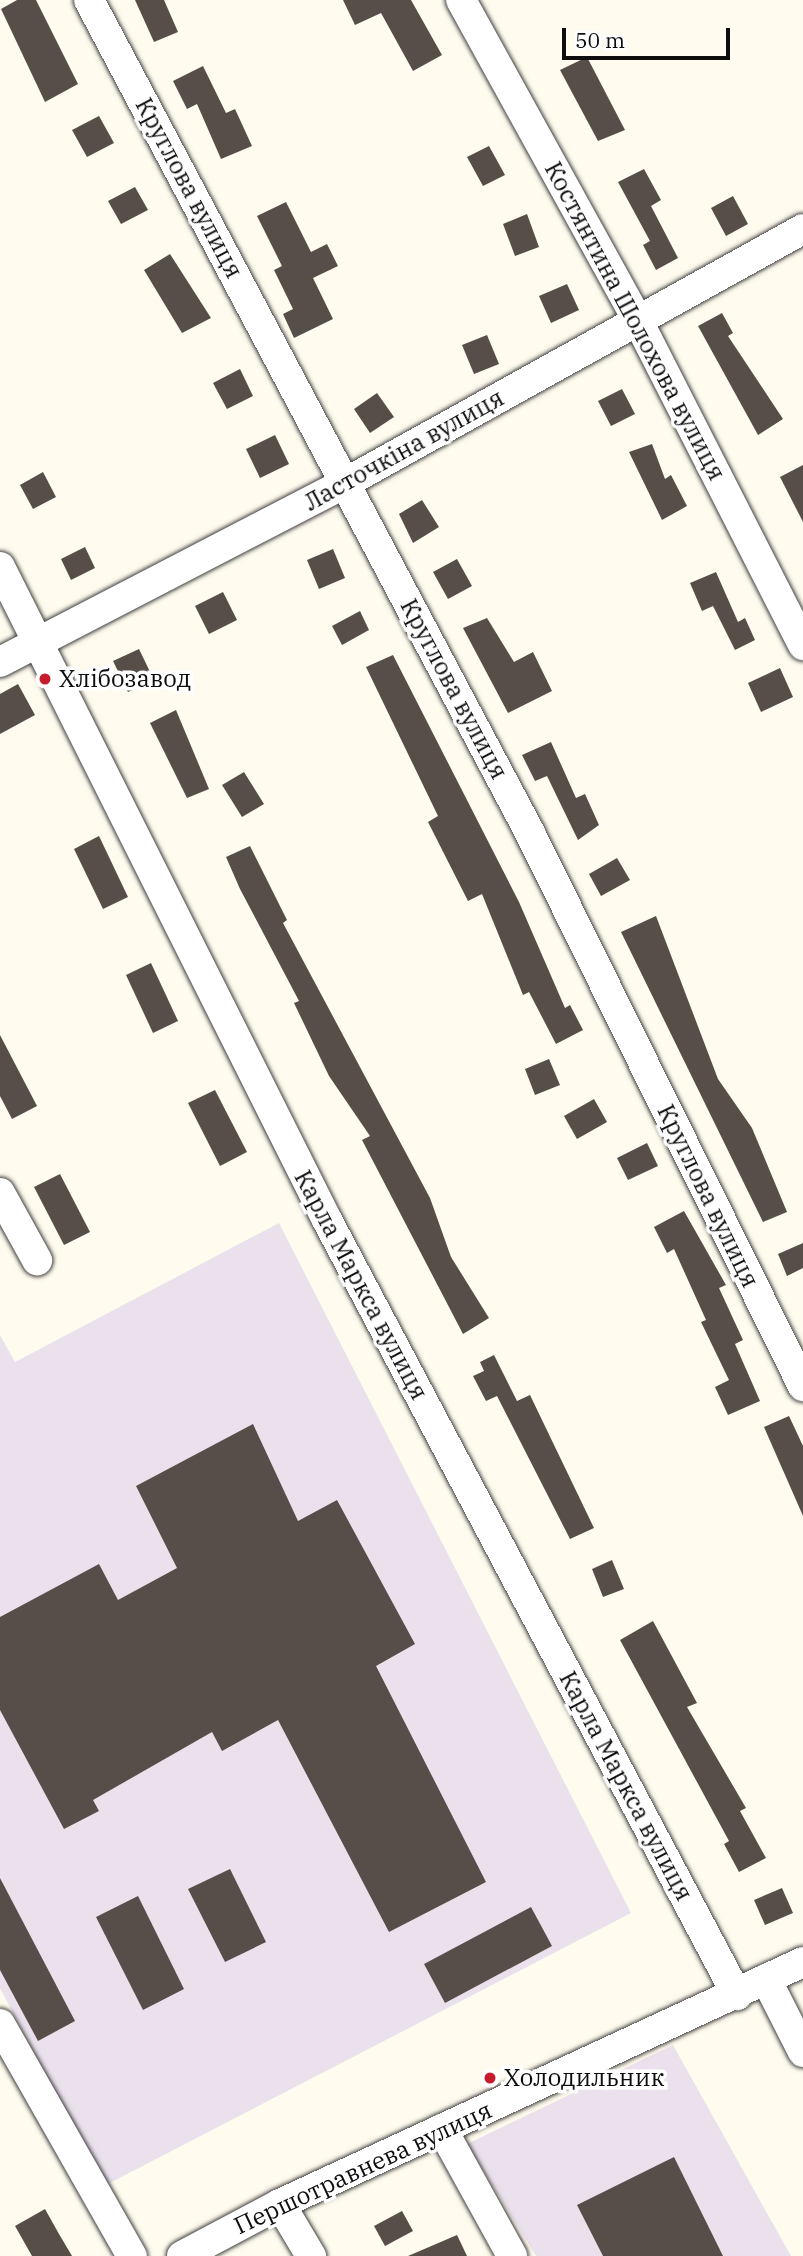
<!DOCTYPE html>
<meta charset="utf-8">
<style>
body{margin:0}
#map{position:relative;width:803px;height:2256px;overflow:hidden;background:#fffbee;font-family:"IBM Plex Serif",serif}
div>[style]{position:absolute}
.industrial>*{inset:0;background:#ebe1ed}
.building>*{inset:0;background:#574e49}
.roads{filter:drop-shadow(0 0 2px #404040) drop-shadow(0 0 2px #404040)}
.minor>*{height:30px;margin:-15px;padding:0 15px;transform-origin:15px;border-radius:15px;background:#fff}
.dots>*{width:19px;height:19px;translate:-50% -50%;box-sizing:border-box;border:4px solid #fff;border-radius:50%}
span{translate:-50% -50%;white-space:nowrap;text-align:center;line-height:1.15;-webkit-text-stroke:7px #fff;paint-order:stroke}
.street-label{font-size:24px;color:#0d0d0d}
.poi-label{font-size:24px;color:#0d0d0d}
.left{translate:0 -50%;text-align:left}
.scale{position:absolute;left:562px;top:28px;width:168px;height:32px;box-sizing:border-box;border:4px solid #0d0d0d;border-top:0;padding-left:9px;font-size:21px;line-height:24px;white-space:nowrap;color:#0d0d0d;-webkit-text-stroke:5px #fff;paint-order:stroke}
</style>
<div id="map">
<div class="industrial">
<div style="clip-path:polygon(279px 1223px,631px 1913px,104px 2186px,0 1988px,0 1335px,15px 1362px)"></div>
<div style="clip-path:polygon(673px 2045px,791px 2256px,536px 2256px,467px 2144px)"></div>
</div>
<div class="building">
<div style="clip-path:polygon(17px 0,36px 0,78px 84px,45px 102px,1px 9px)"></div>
<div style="clip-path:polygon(135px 0,164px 0,178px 32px,154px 42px)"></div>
<div style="clip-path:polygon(343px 0,411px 0,442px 55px,413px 71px,381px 13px,355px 25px)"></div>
<div style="clip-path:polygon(587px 57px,625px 130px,598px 141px,560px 70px)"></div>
<div style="clip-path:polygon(203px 66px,226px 113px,235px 109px,252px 146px,221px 159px,197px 104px,187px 109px,173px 81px)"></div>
<div style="clip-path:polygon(99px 116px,114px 143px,87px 157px,72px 130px)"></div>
<div style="clip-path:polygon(489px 146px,505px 175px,483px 186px,467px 157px)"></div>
<div style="clip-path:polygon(644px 169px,661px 200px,651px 206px,678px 258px,656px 270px,643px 245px,650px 241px,618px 182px)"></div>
<div style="clip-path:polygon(135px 187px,148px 210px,121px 224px,108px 201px)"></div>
<div style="clip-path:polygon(733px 196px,748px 224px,726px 236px,711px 208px)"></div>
<div style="clip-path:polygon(286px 202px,311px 252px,327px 244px,338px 266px,313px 278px,333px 319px,294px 338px,283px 314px,293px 309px,274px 270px,282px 266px,257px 216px)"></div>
<div style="clip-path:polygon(527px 214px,539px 247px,515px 256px,503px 224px)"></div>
<div style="clip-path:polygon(170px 254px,211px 318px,182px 333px,144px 270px)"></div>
<div style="clip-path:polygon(567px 284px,579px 310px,551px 323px,539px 296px)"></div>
<div style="clip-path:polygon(722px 313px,733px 333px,728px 336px,783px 419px,758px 435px,698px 326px)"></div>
<div style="clip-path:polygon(487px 335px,499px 364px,474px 374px,462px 345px)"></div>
<div style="clip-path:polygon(240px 369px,253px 396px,227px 409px,213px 383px)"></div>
<div style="clip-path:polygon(622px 389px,635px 414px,611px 426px,598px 401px)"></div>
<div style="clip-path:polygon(377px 393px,394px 417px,370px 433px,354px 409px)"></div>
<div style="clip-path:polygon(275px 435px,289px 464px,260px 478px,246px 449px)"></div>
<div style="clip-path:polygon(652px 444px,665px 479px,671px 475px,687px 506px,662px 520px,629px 452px)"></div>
<div style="clip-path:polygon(803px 465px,803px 522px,780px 477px)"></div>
<div style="clip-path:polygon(43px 472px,56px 497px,33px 509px,20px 485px)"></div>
<div style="clip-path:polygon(422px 500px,439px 527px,413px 543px,399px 514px)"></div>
<div style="clip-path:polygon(85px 547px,95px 568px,71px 580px,61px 559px)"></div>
<div style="clip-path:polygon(333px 549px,345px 578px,319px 589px,307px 560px)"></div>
<div style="clip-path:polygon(457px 559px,472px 586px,448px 599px,433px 572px)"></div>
<div style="clip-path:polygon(716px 572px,738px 622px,745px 618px,755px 640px,735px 650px,713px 606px,702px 611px,690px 583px)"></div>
<div style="clip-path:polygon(223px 592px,237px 620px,209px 634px,195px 606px)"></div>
<div style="clip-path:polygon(360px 611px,369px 630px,342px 645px,332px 626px)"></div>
<div style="clip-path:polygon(487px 618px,514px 662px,533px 652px,552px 691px,508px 713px,463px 628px)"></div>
<div style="clip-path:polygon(139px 649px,154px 680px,128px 692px,113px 661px)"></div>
<div style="clip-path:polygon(393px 655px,519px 902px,565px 1008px,570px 1005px,583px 1030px,556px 1044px,529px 992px,523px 995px,482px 894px,468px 901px,428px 822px,438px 816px,366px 667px)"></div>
<div style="clip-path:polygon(780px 668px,793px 697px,761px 712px,748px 683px)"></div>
<div style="clip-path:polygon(18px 684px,35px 715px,0 734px,0 694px)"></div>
<div style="clip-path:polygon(176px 710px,209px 789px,187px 798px,150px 723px)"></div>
<div style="clip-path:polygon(551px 742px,576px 798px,585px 794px,599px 825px,578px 840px,547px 776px,535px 781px,522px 755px)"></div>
<div style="clip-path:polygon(244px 772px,264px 804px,242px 817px,222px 785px)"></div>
<div style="clip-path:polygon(99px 836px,128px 897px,103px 909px,74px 849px)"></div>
<div style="clip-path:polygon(250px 846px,287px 920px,283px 923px,430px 1198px,451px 1257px,489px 1318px,463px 1334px,362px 1140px,370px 1136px,329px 1076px,294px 1003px,299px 1001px,240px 889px,226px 857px)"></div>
<div style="clip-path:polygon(617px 858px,630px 880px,601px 896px,589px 874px)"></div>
<div style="clip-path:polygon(656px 916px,718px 1079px,752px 1128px,787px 1212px,763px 1222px,621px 932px)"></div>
<div style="clip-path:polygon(151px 963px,178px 1021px,153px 1033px,126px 975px)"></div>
<div style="clip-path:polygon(0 1035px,37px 1106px,12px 1119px,0 1096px)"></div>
<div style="clip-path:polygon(549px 1059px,560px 1085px,535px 1095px,525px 1069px)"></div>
<div style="clip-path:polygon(215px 1090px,247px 1152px,220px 1166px,188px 1103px)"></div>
<div style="clip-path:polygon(594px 1099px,607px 1122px,577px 1139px,564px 1116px)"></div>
<div style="clip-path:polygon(647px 1143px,658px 1166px,628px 1180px,617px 1158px)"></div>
<div style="clip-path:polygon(60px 1174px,90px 1232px,64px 1245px,34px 1187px)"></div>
<div style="clip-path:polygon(684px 1211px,726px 1285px,719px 1288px,743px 1340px,735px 1344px,760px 1401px,728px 1415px,715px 1387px,729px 1380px,701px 1322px,706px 1320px,674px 1249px,667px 1253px,654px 1227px)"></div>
<div style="clip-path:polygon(803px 1243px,803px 1268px,787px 1276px,778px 1254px)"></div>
<div style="clip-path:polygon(494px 1355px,517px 1401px,530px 1395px,594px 1528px,570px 1539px,497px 1396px,486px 1401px,473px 1376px,484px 1371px,480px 1362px)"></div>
<div style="clip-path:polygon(789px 1416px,803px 1446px,803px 1516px,764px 1427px)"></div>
<div style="clip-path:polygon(253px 1424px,298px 1521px,337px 1500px,415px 1644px,376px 1666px,486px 1882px,389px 1932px,278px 1720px,222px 1751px,212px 1732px,93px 1800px,99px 1811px,64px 1829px,0 1710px,0 1617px,99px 1564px,118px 1600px,177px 1568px,136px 1486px)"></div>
<div style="clip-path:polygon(612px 1560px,624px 1589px,603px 1597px,592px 1569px)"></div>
<div style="clip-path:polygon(653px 1621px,697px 1703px,687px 1707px,746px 1808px,740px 1811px,766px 1858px,739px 1872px,724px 1844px,729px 1841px,620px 1640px)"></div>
<div style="clip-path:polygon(230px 1869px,266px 1942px,225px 1962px,188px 1889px)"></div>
<div style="clip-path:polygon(0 1878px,75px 2021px,38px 2041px,0 1970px)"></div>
<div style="clip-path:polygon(782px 1888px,793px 1913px,765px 1925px,754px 1900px)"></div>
<div style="clip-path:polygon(138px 1896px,184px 1989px,143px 2010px,96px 1917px)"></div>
<div style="clip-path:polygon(531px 1907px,552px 1946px,445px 2003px,424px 1964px)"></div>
<div style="clip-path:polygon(674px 2157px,723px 2256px,603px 2256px,577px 2205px)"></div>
<div style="clip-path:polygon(45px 2209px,59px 2234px,72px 2256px,32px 2256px,15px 2226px)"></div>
<div style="clip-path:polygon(402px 2211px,413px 2231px,385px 2246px,374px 2226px)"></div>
<div style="clip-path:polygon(457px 2235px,467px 2256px,408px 2256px)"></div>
</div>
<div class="roads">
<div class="minor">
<div style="left:89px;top:0;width:943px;rotate:62.1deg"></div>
<div style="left:530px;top:833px;width:617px;rotate:63.73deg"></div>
<div style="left:461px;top:0;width:367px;rotate:61.1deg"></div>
<div style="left:638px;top:321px;width:364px;rotate:63deg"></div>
<div style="left:0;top:567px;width:730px;rotate:63.4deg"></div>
<div style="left:327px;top:1220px;width:877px;rotate:62.12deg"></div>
<div style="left:0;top:662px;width:391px;rotate:-27.4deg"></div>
<div style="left:347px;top:482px;width:521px;rotate:-29.02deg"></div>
<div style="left:0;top:1193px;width:77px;rotate:61.1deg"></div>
<div style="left:766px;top:1979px;width:82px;rotate:63.1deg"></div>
<div style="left:0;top:2024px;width:267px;rotate:60.4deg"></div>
<div style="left:442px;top:2129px;width:145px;rotate:61.1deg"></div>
<div style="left:280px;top:2204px;width:61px;rotate:59.2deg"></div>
<div style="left:182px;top:2256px;width:111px;rotate:-28deg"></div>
<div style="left:280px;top:2204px;width:576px;rotate:-24.83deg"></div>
</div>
</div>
<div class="dots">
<div style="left:45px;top:679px;background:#c71c2c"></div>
<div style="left:490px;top:2078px;background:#c71c2c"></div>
</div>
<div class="street-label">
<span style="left:189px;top:188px;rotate:62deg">Круглова вулиця</span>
<span style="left:635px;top:321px;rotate:62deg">Костянтина Шолохова вулиця</span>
<span style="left:404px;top:450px;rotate:-29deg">Ласточкіна вулиця</span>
<span style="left:454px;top:689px;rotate:62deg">Круглова вулиця</span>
<span style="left:708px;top:1196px;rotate:64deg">Круглова вулиця</span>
<span style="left:361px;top:1285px;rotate:62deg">Карла Маркса вулиця</span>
<span style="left:626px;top:1786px;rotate:62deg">Карла Маркса вулиця</span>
<span style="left:363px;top:2168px;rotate:-25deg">Першотравнева вулиця</span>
</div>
<div class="poi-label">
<span class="left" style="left:59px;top:679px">Хлібозавод</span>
<span class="left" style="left:504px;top:2078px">Холодильник</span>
</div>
<div class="scale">50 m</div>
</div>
